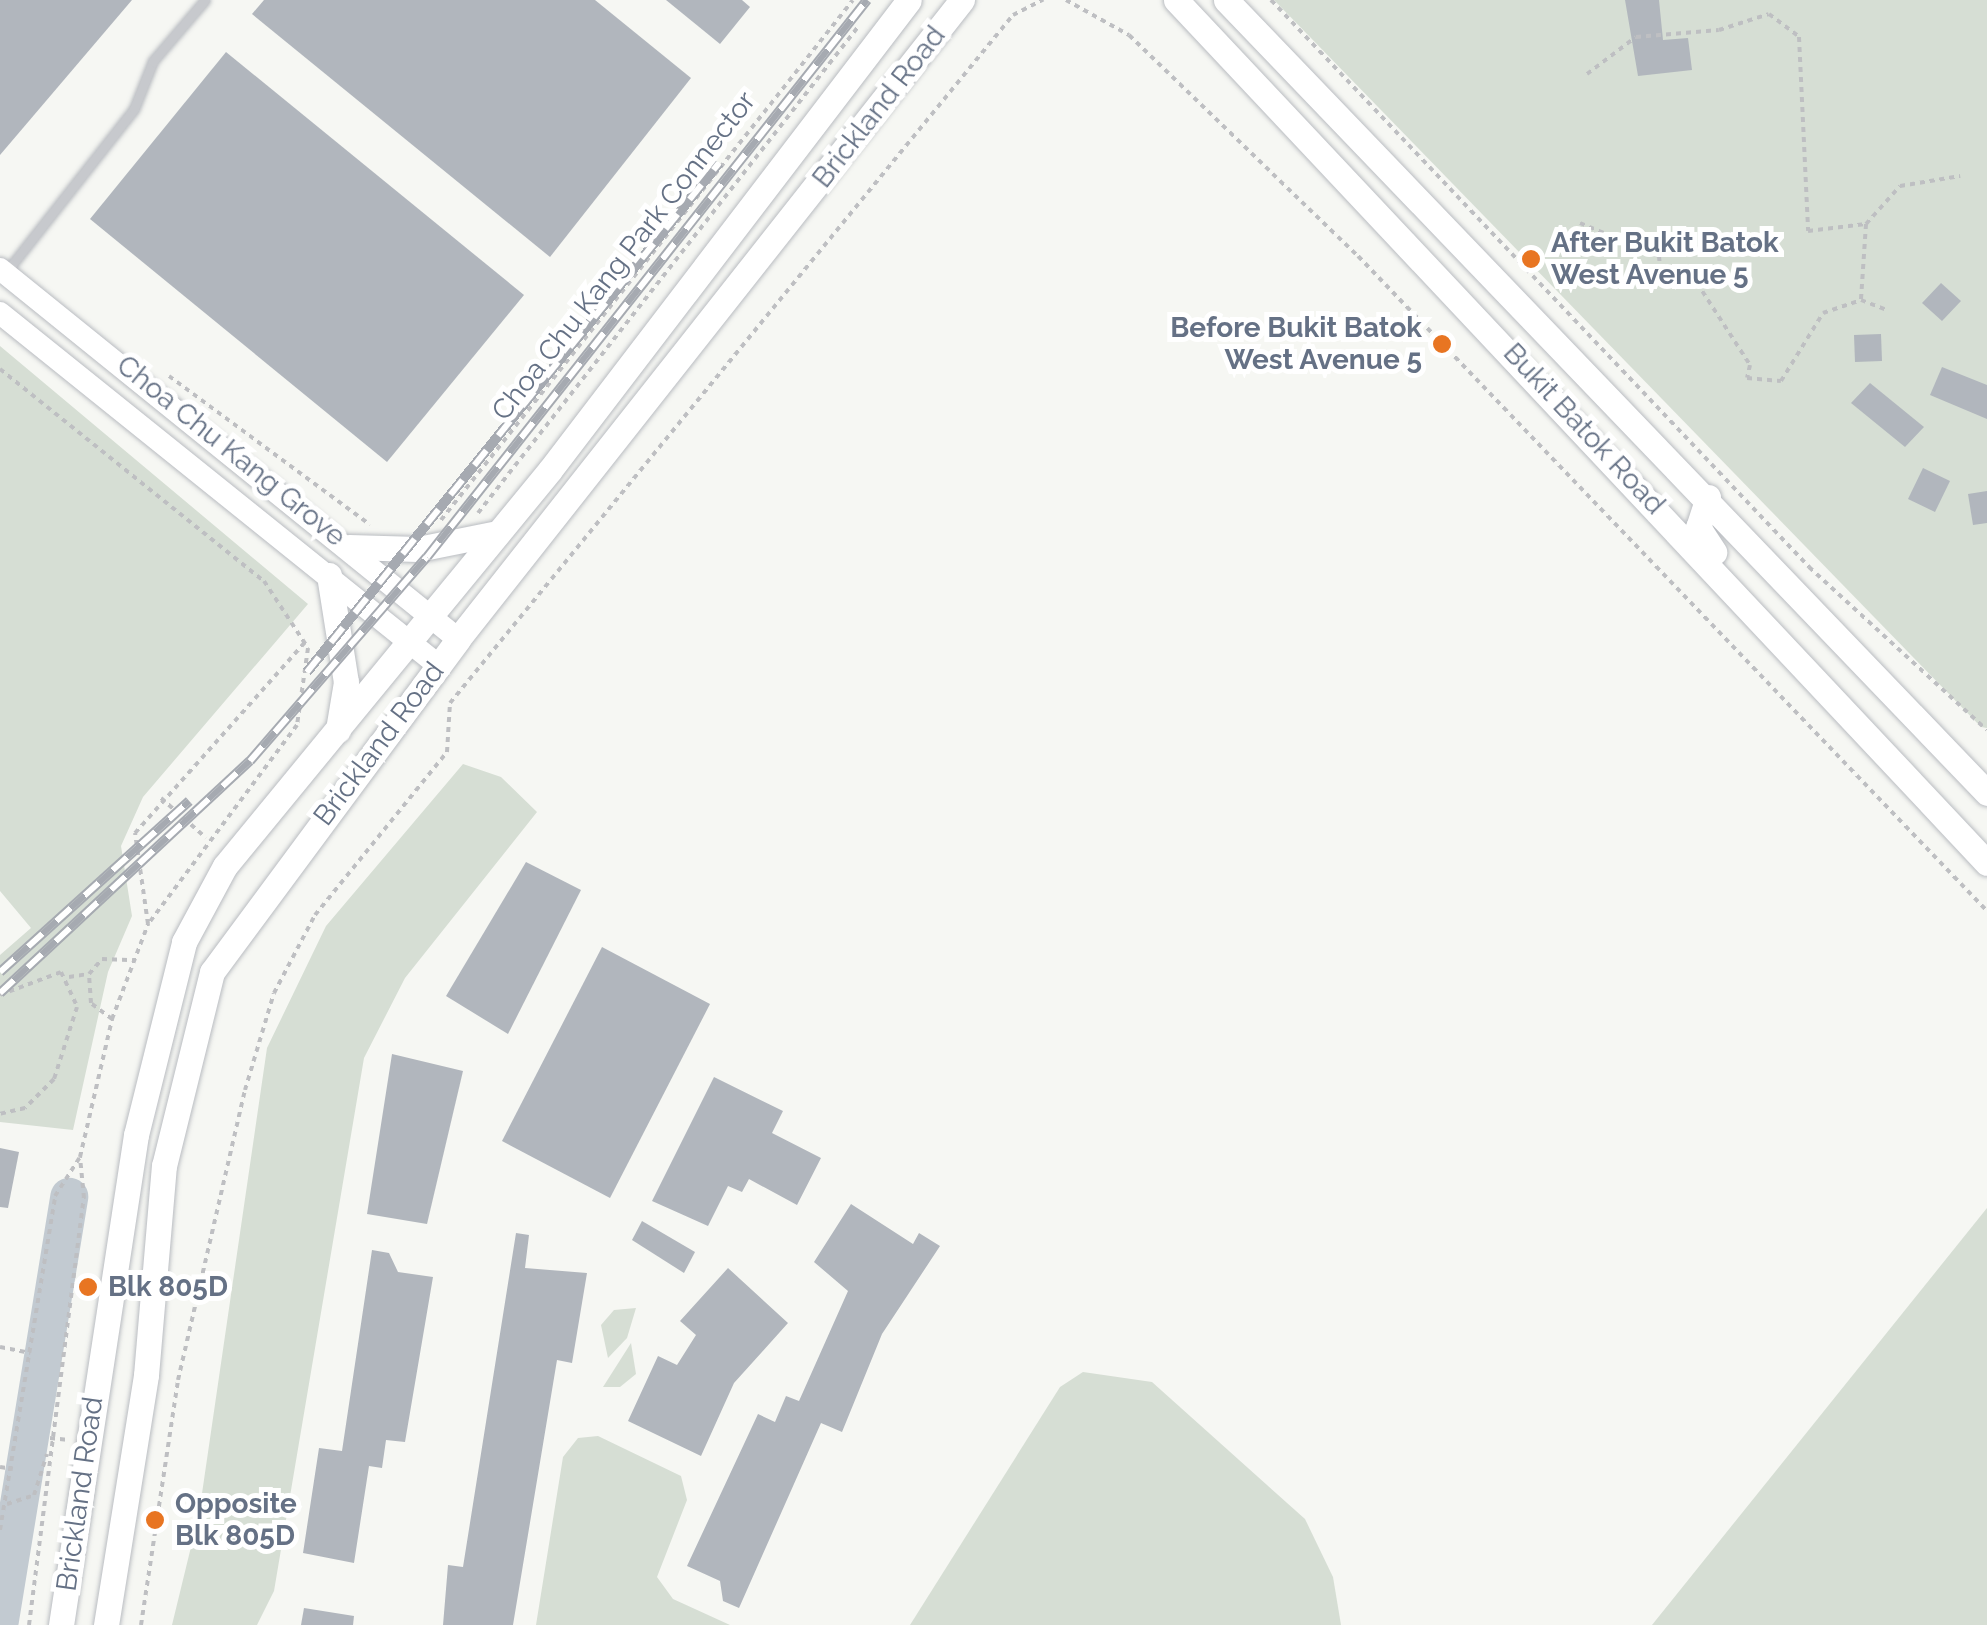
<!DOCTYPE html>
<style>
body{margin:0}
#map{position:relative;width:1987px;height:1625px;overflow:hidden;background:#f6f7f3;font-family:Raleway,sans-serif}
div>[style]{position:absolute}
.green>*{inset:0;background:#d6ded4}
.river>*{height:38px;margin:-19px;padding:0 19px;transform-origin:19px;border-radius:19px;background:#c2cad1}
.building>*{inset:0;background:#b1b6bd}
.path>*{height:4px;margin-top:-2px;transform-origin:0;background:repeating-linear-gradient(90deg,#bebfc2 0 5px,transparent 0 10px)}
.roads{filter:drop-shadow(0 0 2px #b9bcc1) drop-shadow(0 0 2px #b9bcc1)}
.lane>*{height:9px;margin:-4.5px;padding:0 4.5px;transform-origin:4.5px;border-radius:4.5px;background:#c7c9cd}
.secondary>*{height:22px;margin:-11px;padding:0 11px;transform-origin:11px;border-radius:11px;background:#fff}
.primary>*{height:25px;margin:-12.5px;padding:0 12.5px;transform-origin:12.5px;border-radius:12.5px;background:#fff}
.rail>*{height:10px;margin-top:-5px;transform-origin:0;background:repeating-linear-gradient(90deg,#fff 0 19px,#a6aab1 0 38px);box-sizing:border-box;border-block:2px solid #a6aab1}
.dots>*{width:28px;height:28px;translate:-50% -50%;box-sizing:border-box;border:5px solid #fff;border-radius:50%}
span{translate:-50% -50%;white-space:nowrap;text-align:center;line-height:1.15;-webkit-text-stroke:10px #fff;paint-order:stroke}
.street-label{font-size:28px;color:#657185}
.poi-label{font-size:28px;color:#657185;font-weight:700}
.left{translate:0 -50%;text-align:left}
.right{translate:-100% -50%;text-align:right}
</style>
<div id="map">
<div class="green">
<div style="clip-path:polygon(1274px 0,1987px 0,1987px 728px,1981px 727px)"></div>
<div style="clip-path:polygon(0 346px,308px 604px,143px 797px,121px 846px,132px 916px,108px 972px,73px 1130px,0 1122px,0 955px,31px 928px,0 891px)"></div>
<div style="clip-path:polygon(463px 764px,501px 777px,537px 812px,405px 978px,364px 1058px,274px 1591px,257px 1625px,172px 1625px,199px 1514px,267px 1048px,326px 926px)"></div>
<div style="clip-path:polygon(1987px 1208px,1987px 1625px,1652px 1625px)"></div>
<div style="clip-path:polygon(636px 1308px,627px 1338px,608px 1358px,601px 1325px,614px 1310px)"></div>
<div style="clip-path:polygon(631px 1343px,636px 1374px,620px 1387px,603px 1387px)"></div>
<div style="clip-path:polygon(1083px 1372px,1152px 1382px,1305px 1519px,1333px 1577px,1341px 1625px,910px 1625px,1060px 1387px)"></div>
<div style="clip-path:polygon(598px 1436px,681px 1476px,687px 1500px,657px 1577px,673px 1599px,730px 1625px,536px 1625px,563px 1457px,578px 1438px)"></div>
</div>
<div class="river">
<div style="left:0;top:1620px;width:429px;rotate:-80.7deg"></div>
</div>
<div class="building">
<div style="clip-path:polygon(0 0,132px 0,0 155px)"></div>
<div style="clip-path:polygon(264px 0,595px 0,691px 78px,550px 257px,252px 14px)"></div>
<div style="clip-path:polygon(666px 0,742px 0,750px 7px,720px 44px)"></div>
<div style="clip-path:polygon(1625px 0,1659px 0,1663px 40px,1688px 38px,1692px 70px,1638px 76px)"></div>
<div style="clip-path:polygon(226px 52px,524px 295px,387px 462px,90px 219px)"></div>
<div style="clip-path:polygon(1941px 283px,1961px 301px,1942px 321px,1922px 303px)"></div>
<div style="clip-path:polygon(1881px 334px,1882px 361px,1855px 362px,1854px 335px)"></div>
<div style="clip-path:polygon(1942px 367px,1987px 385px,1987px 419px,1930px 395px)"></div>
<div style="clip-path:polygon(1870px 383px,1924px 427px,1905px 447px,1851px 403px)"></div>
<div style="clip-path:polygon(1923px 468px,1950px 481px,1935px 512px,1908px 499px)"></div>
<div style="clip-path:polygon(1987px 491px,1987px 523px,1973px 525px,1968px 494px)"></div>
<div style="clip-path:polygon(526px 862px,581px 890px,508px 1034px,446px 996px)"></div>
<div style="clip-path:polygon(602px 947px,710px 1004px,610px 1198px,502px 1141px)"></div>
<div style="clip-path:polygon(392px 1054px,463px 1071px,427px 1224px,367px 1214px)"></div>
<div style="clip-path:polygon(714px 1077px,783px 1111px,772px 1133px,821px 1158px,797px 1205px,749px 1179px,742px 1192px,728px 1186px,708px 1226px,652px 1201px)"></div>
<div style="clip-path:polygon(0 1148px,19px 1152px,8px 1208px,0 1207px)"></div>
<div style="clip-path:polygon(851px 1204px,913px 1244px,919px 1233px,940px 1246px,882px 1334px,842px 1432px,821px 1423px,739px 1608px,723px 1601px,720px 1581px,687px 1566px,758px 1414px,775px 1422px,786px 1396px,799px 1401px,848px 1291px,814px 1262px)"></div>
<div style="clip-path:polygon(642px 1221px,695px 1252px,684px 1273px,632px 1240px)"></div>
<div style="clip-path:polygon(516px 1233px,529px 1235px,525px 1268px,587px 1273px,572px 1363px,557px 1360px,513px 1625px,443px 1625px,448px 1565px,463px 1567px)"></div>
<div style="clip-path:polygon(372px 1250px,389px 1253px,398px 1272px,433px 1277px,405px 1442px,386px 1440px,382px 1468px,369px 1466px,354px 1563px,303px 1553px,319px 1448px,342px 1451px)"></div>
<div style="clip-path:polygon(728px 1268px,788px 1323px,734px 1383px,701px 1456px,628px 1421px,658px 1356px,677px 1365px,696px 1335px,680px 1321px)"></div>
<div style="clip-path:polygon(304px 1608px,354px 1616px,353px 1625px,301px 1625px)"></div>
</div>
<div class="path">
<div style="left:1066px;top:0;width:72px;rotate:29.1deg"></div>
<div style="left:1129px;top:35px;width:318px;rotate:44deg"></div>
<div style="left:1358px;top:256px;width:908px;rotate:46.16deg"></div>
<div style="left:1271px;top:0;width:782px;rotate:46.5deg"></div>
<div style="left:1809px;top:567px;width:241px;rotate:42.5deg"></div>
<div style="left:1587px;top:74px;width:61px;rotate:-37.1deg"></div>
<div style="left:1636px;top:37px;width:83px;rotate:-4.8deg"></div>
<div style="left:1719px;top:30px;width:52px;rotate:-17.7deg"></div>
<div style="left:1769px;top:14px;width:38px;rotate:37deg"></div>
<div style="left:1799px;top:37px;width:194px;rotate:87.3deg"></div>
<div style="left:1808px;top:231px;width:58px;rotate:-6.9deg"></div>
<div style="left:1866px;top:224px;width:51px;rotate:-48.2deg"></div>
<div style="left:1900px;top:186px;width:61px;rotate:-9.5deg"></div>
<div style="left:1580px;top:223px;width:86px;rotate:22.7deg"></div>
<div style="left:1659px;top:256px;width:24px;rotate:85deg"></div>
<div style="left:1661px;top:280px;width:36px;rotate:5deg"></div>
<div style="left:1697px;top:283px;width:98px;rotate:57.1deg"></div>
<div style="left:1750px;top:365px;width:13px;rotate:103deg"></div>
<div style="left:1747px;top:378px;width:34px;rotate:5deg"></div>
<div style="left:1781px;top:381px;width:80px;rotate:-58.3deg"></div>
<div style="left:1823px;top:313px;width:40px;rotate:-18.9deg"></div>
<div style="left:1866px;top:224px;width:76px;rotate:93.8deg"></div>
<div style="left:1861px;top:300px;width:28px;rotate:21deg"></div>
<div style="left:0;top:369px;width:339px;rotate:38.8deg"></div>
<div style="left:264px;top:581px;width:80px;rotate:56.7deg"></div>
<div style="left:308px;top:648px;width:78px;rotate:98.1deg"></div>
<div style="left:297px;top:725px;width:249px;rotate:126.8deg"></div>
<div style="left:169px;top:376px;width:250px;rotate:36.5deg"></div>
<div style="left:478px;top:513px;width:616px;rotate:-51.99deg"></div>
<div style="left:441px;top:520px;width:663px;rotate:-51.61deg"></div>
<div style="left:161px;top:798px;width:60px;rotate:41.6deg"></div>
<div style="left:69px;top:977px;width:20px;rotate:-9deg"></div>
<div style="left:0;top:995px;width:65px;rotate:-20.7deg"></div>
<div style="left:61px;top:972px;width:38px;rotate:65deg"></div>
<div style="left:77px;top:1007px;width:76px;rotate:107.7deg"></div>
<div style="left:54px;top:1079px;width:41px;rotate:135deg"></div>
<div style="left:25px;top:1108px;width:26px;rotate:167deg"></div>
<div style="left:112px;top:1019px;width:26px;rotate:-143deg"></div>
<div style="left:91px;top:1003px;width:29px;rotate:-94deg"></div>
<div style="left:89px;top:974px;width:20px;rotate:-49deg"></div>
<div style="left:102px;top:959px;width:33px;rotate:2deg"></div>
<div style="left:0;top:1347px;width:31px;rotate:11deg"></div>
<div style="left:50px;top:1438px;width:19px;rotate:6deg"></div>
<div style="left:0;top:1467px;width:13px;rotate:9deg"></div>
<div style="left:7px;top:1504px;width:28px;rotate:-18deg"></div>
<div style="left:34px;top:1495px;width:43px;rotate:-72.4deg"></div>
<div style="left:0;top:1530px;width:338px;rotate:-80.6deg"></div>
<div style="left:55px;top:1196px;width:46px;rotate:-57.3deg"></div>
<div style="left:80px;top:1157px;width:142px;rotate:-76.9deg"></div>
<div style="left:112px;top:1019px;width:102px;rotate:-69.2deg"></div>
<div style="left:148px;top:924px;width:92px;rotate:-98.1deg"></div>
<div style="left:135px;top:833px;width:256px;rotate:-48.3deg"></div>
<div style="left:29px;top:1625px;width:431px;rotate:-82.7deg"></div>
<div style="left:84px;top:1198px;width:41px;rotate:-95.6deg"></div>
<div style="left:141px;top:1625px;width:248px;rotate:-81.4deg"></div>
<div style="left:178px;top:1380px;width:298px;rotate:-77deg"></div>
<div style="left:245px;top:1090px;width:101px;rotate:-73.4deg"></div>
<div style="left:274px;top:993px;width:88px;rotate:-62.3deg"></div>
<div style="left:315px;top:915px;width:210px;rotate:-51deg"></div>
<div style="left:447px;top:752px;width:49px;rotate:-86.5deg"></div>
<div style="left:450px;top:703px;width:889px;rotate:-50.71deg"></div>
<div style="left:1013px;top:15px;width:34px;rotate:-27deg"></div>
</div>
<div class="roads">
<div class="lane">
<div style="left:7px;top:271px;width:206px;rotate:-51.9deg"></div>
<div style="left:134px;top:109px;width:52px;rotate:-68.4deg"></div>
<div style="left:153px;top:61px;width:80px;rotate:-49.6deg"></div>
</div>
<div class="secondary">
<div style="left:0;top:269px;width:589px;rotate:38.93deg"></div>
<div style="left:0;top:313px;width:562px;rotate:38.79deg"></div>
</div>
<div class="primary">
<div style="left:1176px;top:0;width:1184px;rotate:46.78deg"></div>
<div style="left:1226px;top:0;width:1099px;rotate:46.18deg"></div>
<div style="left:1708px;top:497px;width:32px;rotate:108deg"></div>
<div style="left:1698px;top:527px;width:30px;rotate:57deg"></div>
<div style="left:349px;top:547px;width:69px;rotate:1.7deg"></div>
<div style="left:418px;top:549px;width:81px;rotate:-11.4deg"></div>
<div style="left:329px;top:575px;width:108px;rotate:81deg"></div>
<div style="left:346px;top:682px;width:49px;rotate:99.5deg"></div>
<div style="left:61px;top:1625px;width:496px;rotate:-81.3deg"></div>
<div style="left:136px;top:1135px;width:199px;rotate:-76deg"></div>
<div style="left:184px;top:942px;width:86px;rotate:-61.7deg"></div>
<div style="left:225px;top:866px;width:512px;rotate:-50.62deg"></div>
<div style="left:550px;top:470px;width:591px;rotate:-52.63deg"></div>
<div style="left:106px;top:1625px;width:253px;rotate:-80.9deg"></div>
<div style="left:146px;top:1375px;width:210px;rotate:-85.1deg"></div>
<div style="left:164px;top:1166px;width:200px;rotate:-76.1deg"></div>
<div style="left:212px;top:972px;width:414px;rotate:-53.5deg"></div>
<div style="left:458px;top:639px;width:814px;rotate:-51.74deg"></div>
</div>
</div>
<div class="rail">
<div style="left:307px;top:672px;width:655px;rotate:-51.01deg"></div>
<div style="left:0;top:972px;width:255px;rotate:-42.1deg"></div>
<div style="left:0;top:993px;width:341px;rotate:-42.9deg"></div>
<div style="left:250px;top:761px;width:270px;rotate:-49.1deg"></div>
<div style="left:427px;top:557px;width:710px;rotate:-51.69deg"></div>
</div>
<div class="dots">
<div style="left:1531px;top:259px;background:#e87522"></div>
<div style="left:1442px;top:344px;background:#e87522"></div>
<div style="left:88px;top:1287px;background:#e87522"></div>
<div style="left:155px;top:1520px;background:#e87522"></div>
</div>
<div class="street-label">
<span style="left:879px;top:107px;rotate:-52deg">Brickland Road</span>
<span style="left:624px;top:256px;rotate:-52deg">Choa Chu Kang Park Connector</span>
<span style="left:1584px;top:429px;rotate:47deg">Bukit Batok Road</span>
<span style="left:231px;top:451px;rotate:39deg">Choa Chu Kang Grove</span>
<span style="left:379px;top:744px;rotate:-53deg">Brickland Road</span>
<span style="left:80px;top:1494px;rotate:-82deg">Brickland Road</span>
</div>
<div class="poi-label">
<span class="left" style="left:1551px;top:259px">After Bukit Batok<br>West Avenue 5</span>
<span class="right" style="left:1422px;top:344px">Before Bukit Batok<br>West Avenue 5</span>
<span class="left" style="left:108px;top:1287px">Blk 805D</span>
<span class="left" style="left:175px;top:1520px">Opposite<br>Blk 805D</span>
</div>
</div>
